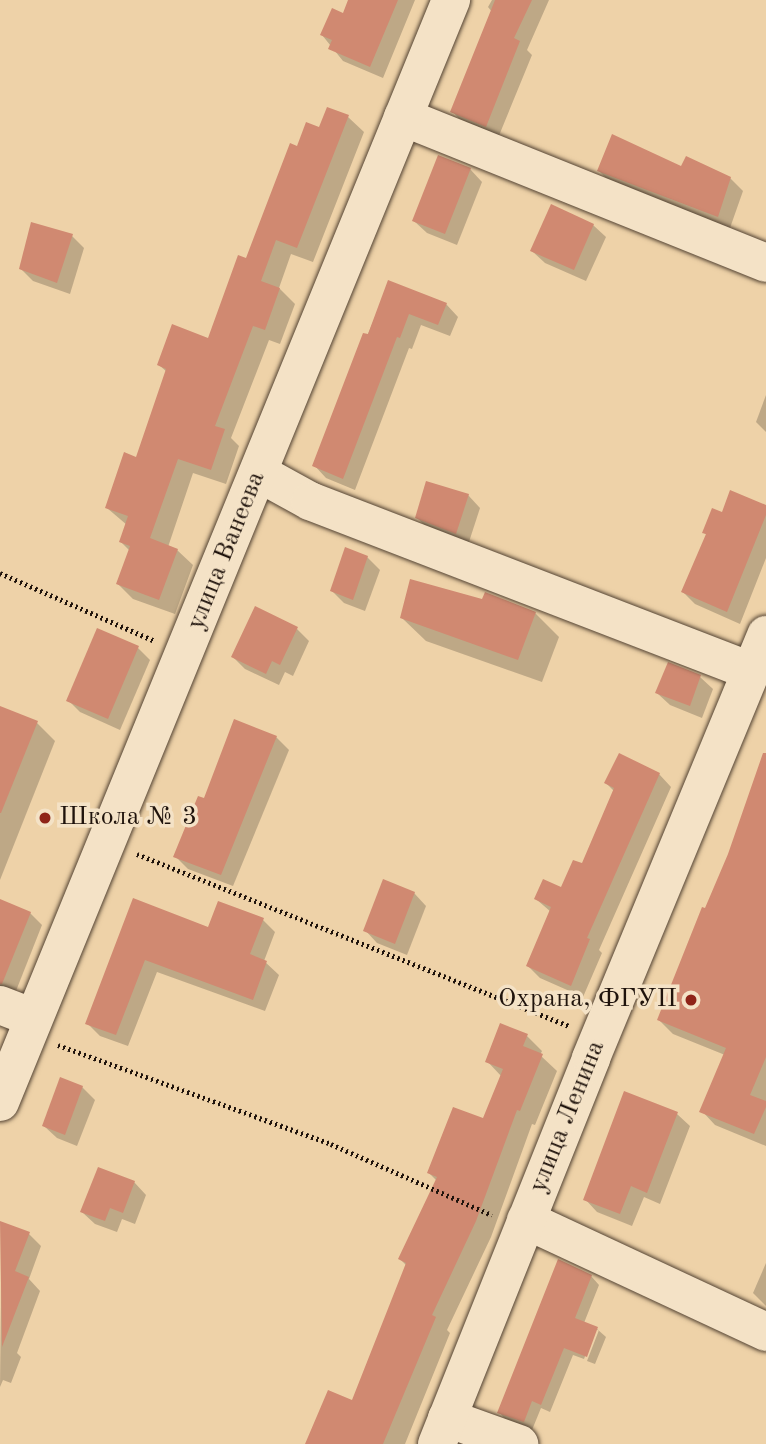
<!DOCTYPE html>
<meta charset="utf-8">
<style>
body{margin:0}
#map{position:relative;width:766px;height:1444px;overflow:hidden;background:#eed2a8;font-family:"Old Standard TT",serif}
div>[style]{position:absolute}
.shadow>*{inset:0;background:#0003}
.building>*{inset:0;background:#d08971}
.path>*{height:4.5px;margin-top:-2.25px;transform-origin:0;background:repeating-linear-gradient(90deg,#1f130c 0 2px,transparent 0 5.5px)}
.roads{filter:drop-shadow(0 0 2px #534333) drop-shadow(0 0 2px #534333)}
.minor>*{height:38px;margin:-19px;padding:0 19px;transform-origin:19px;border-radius:19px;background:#f4e2c6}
.dots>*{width:19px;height:19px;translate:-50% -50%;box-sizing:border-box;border:4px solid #f4e2c6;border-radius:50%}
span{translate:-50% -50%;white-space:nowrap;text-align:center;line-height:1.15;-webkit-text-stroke:7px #f4e2c6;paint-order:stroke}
.street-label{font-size:26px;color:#1f130c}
.poi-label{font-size:26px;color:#1f130c}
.left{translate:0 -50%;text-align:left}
.right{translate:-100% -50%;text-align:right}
</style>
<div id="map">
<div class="shadow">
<div style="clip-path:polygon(350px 0,415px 0,383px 78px,343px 61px,322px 35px,344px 15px)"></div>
<div style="clip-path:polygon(492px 0,549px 0,527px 50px,532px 55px,498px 138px,464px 124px,452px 111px,492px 12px,488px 7px)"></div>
<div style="clip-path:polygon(328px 109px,348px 117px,364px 132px,313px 262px,291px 254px,279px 288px,295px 304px,280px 344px,269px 340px,231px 438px,239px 446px,226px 484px,193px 473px,168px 547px,177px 550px,193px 565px,175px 614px,133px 599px,118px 584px,130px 551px,121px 542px,127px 525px,107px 508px,137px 459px,167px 372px,159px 365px,209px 340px,298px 148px,320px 129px)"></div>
<div style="clip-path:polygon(682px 168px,730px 178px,743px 191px,730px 228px,611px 183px,599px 171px)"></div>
<div style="clip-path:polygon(470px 169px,482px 182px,457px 245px,427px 233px,414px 221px)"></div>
<div style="clip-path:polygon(593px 225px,606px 237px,586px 281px,545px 263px,532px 251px)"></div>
<div style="clip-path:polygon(72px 236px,84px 248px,70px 294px,33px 281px,21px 269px)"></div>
<div style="clip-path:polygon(389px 283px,446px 304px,458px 317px,450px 336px,421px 325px,412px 349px,409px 348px,355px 490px,326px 478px,314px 465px)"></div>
<div style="clip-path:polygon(766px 395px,766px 432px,756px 422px)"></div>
<div style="clip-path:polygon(468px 495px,480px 508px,468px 545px,430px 530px,417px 518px)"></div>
<div style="clip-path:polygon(766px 507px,766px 558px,740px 624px,695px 604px,683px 592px,707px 535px,704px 533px,723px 514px)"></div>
<div style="clip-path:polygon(367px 557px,380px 570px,365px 611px,344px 603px,332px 591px)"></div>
<div style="clip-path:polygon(483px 601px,535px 613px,559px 637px,542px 682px,426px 641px,402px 618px)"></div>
<div style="clip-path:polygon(297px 629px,309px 641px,293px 676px,285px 672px,279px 685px,245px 669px,233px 657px)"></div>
<div style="clip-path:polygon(138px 648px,150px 660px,120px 730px,80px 712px,68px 700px)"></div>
<div style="clip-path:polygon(668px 665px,700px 677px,713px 689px,702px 718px,670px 705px,657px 693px)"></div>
<div style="clip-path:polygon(0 708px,37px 723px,55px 741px,0 880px)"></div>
<div style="clip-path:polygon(276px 737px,289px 750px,233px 886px,188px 869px,175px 856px,205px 801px)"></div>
<div style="clip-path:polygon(766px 753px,766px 1146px,715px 1125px,702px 1111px,725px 1055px,673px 1034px,659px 1020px,730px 854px)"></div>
<div style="clip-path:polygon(659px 774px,671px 787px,599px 950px,602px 953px,583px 997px,540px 978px,528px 966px,551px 912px,536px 899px,562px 889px,582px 866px,615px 792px,606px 783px)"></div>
<div style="clip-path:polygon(414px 893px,426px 906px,407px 955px,377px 943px,365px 930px)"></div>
<div style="clip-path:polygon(134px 900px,209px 929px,263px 920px,275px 932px,264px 961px,279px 975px,265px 1011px,157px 972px,128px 1046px,100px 1036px,87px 1023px)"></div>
<div style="clip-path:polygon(0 901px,30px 913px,42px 925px,14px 996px,0 1001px)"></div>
<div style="clip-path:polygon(527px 1036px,542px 1051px,540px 1055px,557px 1071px,535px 1125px,532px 1124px,491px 1237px,447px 1330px,450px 1333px,405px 1444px,307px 1444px,353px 1403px,407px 1266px,400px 1259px,437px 1181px,429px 1173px,484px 1121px,502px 1077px,487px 1061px)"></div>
<div style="clip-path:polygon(82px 1087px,95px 1100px,77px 1146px,57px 1138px,44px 1126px)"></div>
<div style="clip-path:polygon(677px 1114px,690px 1126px,660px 1204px,644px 1197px,632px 1226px,597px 1212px,585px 1199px)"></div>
<div style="clip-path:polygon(134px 1182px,146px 1195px,135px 1224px,122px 1219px,117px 1232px,95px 1224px,82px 1212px)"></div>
<div style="clip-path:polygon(2px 1223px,29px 1234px,41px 1246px,29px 1279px,40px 1291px,17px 1353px,21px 1357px,11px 1383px,3px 1380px,0 1387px)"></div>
<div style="clip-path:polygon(766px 1263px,766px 1306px,753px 1293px)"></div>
<div style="clip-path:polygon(591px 1276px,599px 1285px,584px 1323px,597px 1329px,606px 1337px,595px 1364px,587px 1361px,599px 1330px,595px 1330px,584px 1359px,573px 1355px,550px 1412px,541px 1408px,532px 1430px,507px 1421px,499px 1412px)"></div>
</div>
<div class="building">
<div style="clip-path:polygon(348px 0,398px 0,370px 67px,328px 49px,332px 40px,320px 35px,332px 8px,343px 13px)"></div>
<div style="clip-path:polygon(495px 0,532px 0,514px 38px,520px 41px,486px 127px,450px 112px)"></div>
<div style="clip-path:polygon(327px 107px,349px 115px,297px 248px,276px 240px,261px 281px,280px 288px,265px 330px,253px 326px,215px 426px,225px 429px,211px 470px,178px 459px,150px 538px,178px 549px,159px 600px,116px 584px,130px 546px,119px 542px,128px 516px,105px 508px,124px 452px,136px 457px,166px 369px,157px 365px,172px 324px,208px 338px,238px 255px,246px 258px,290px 143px,297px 146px,306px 122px,319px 127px)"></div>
<div style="clip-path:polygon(612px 134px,681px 166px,686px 156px,731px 177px,718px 217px,597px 171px)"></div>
<div style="clip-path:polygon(438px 155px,471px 168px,445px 234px,412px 221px)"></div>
<div style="clip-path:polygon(551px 204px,594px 224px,574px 270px,530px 251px)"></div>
<div style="clip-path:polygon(31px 222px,73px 234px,57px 283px,19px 269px)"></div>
<div style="clip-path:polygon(388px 280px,447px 303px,438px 325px,409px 314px,400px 338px,397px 337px,343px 479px,312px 466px,363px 333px,368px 334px)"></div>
<div style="clip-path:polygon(426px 481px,469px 494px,456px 534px,415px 518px)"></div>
<div style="clip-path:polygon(730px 490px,766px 505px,766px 515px,727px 612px,681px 592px,706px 534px,702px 533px,712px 508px,722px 512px)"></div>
<div style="clip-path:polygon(345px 547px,368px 556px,353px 600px,330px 591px)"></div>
<div style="clip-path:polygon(410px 579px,482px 599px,485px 592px,536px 612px,518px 660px,400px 618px)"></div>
<div style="clip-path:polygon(255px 606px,298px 627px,280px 665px,272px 661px,266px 674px,231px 657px)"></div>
<div style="clip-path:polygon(97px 628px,139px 646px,108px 719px,66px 701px)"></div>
<div style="clip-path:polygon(668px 662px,701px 675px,690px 706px,655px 693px)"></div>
<div style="clip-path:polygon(0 706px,38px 721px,1px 813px,0 813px)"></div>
<div style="clip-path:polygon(234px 719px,277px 736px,221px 875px,173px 857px,198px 796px,204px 798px)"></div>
<div style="clip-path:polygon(619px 753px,660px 773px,587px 938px,590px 939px,571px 986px,526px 966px,551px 907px,534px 899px,543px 879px,561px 887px,573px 860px,582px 863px,614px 788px,604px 783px)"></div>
<div style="clip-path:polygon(763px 753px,766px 753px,766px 1057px,750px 1095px,766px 1101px,766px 1107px,754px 1134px,699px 1112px,726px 1048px,657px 1020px,702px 907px,705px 908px,728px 854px)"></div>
<div style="clip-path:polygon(383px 879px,415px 892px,395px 944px,363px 931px)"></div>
<div style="clip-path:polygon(133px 898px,208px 927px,218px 901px,264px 918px,250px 954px,267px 961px,253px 1000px,145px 960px,116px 1035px,85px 1024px)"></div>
<div style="clip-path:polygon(0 899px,31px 912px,2px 984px,0 984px)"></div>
<div style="clip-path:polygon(500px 1023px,528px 1034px,523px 1046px,543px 1054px,520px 1111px,517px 1110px,476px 1221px,432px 1315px,436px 1317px,383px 1444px,305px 1444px,328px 1390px,352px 1400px,406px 1263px,398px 1259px,437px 1177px,427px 1173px,453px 1107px,483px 1118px,503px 1069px,485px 1062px)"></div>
<div style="clip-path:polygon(60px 1077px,83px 1086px,65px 1135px,42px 1126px)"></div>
<div style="clip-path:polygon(624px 1091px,678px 1112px,647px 1193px,631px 1186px,620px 1214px,583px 1200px)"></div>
<div style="clip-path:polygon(98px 1167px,135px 1181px,123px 1213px,110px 1208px,105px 1221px,80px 1212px)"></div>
<div style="clip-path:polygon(0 1221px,30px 1232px,15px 1271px,29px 1277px,2px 1347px)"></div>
<div style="clip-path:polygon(558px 1259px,592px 1275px,575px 1318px,598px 1327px,587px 1357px,564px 1348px,541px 1405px,532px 1401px,524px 1422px,497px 1413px)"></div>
</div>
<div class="path">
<div style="left:0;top:573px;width:169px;rotate:23.7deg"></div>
<div style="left:137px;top:854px;width:467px;rotate:21.7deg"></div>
<div style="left:58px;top:1045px;width:290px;rotate:19.9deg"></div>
<div style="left:331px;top:1144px;width:176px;rotate:23.8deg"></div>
</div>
<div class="roads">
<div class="minor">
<div style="left:403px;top:117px;width:391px;rotate:21.9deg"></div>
<div style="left:259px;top:473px;width:58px;rotate:28.8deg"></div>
<div style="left:310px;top:501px;width:473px;rotate:21.1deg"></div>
<div style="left:0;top:1005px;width:36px;rotate:21deg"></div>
<div style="left:0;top:1102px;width:1191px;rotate:-67.74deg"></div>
<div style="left:526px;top:1220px;width:265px;rotate:25deg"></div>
<div style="left:447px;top:1418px;width:77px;rotate:19.9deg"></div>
<div style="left:437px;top:1444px;width:416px;rotate:-68.2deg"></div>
<div style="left:591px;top:1058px;width:458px;rotate:-67.5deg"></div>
</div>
</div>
<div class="dots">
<div style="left:45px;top:818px;background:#8f2418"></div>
<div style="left:691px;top:1000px;background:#8f2418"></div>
</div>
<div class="street-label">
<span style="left:227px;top:551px;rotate:-68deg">улица Ванеева</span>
<span style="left:568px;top:1117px;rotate:-68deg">улица Ленина</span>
</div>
<div class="poi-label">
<span class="left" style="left:59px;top:818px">Школа № 3</span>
<span class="right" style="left:677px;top:1000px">Охрана, ФГУП</span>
</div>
</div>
